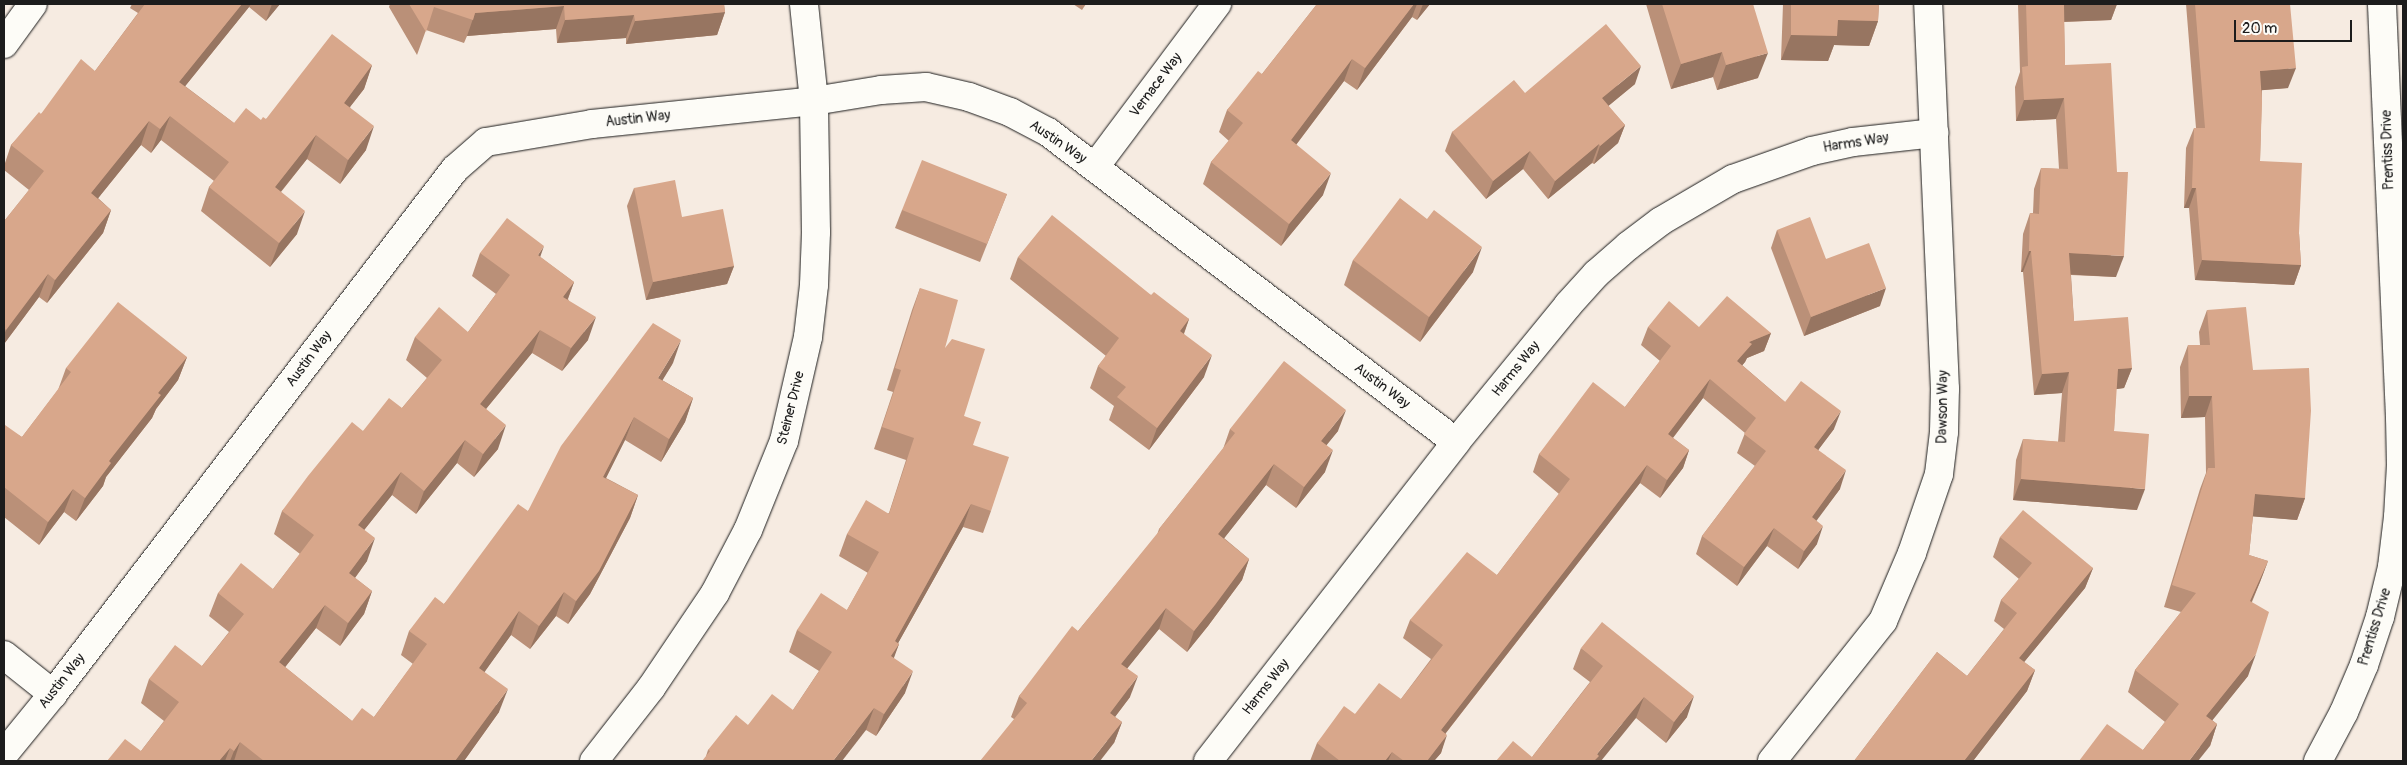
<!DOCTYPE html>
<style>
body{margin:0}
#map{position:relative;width:2407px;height:765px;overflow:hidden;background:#f6ebe1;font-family:Pangolin,sans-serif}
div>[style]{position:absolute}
.roads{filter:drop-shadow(0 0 1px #1c1c1c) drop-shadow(0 0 1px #1c1c1c)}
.street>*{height:28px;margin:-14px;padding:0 14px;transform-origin:14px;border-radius:14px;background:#fdfcf7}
.secondary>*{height:28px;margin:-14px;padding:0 14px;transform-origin:14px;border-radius:14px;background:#fdfcf7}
.wall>*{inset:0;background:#ba9078}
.shaded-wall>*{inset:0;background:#977561}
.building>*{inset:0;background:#d8a78b}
span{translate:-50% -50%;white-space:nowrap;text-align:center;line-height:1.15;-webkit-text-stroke:4px #fdfcf7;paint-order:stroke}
.street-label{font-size:14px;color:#1c1c1c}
.frame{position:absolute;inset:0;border:5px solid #1c1c1c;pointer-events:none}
.scale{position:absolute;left:2234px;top:20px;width:118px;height:22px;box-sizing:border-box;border:2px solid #1c1c1c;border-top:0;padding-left:6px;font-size:15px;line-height:18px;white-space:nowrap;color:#1c1c1c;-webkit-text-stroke:4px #fdfcf7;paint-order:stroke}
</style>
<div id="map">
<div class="roads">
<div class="street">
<div style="left:4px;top:44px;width:49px;rotate:-54.1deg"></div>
<div style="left:1095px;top:167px;width:204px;rotate:-53.2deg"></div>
<div style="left:4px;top:655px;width:63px;rotate:38.5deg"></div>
<div style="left:4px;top:754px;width:77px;rotate:-50.8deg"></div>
<div style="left:53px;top:694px;width:661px;rotate:-52.56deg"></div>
<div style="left:455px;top:169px;width:41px;rotate:-41.1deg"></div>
<div style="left:486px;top:142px;width:108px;rotate:-9.6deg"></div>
<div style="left:592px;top:124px;width:223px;rotate:-5.9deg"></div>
<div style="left:814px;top:101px;width:68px;rotate:-9.3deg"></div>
<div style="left:881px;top:90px;width:45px;rotate:-3.8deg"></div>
<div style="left:926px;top:87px;width:44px;rotate:13.1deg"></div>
<div style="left:969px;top:97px;width:44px;rotate:20.1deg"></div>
<div style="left:1010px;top:112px;width:43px;rotate:27.8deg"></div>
<div style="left:1048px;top:132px;width:512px;rotate:37.23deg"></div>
<div style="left:1208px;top:761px;width:404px;rotate:-52.1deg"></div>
<div style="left:1456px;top:442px;width:177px;rotate:-50.7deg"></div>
<div style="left:1568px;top:305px;width:42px;rotate:-47.9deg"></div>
<div style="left:1596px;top:274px;width:43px;rotate:-41.2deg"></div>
<div style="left:1628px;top:246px;width:41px;rotate:-37.1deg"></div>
<div style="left:1661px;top:221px;width:83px;rotate:-30.3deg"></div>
<div style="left:1733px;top:179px;width:84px;rotate:-19.5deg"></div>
<div style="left:1812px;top:151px;width:42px;rotate:-12.4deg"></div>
<div style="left:1853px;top:142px;width:82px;rotate:-6.3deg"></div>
<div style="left:1772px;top:761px;width:179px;rotate:-51.6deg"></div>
<div style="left:1883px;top:621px;width:74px;rotate:-66.9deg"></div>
<div style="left:1912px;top:553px;width:83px;rotate:-71.1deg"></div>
<div style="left:1939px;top:474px;width:42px;rotate:-83.2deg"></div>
<div style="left:1944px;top:432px;width:43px;rotate:-88.7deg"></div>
<div style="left:1945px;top:389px;width:385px;rotate:-92.5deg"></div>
<div style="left:2318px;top:761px;width:55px;rotate:-62deg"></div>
<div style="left:2344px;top:712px;width:51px;rotate:-66.9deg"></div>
<div style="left:2364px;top:665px;width:51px;rotate:-71.6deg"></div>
<div style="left:2380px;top:617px;width:51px;rotate:-76.5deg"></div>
<div style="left:2392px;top:567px;width:50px;rotate:-83.2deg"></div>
<div style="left:2398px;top:517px;width:52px;rotate:-86.7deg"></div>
<div style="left:2401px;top:465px;width:48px;rotate:-91.2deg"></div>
<div style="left:2400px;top:417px;width:413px;rotate:-92.5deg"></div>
</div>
<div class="secondary">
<div style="left:594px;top:761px;width:93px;rotate:-52deg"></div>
<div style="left:651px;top:688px;width:115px;rotate:-56deg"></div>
<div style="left:715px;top:593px;width:71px;rotate:-62.4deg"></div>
<div style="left:748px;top:530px;width:96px;rotate:-68deg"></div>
<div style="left:784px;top:441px;width:107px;rotate:-77deg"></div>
<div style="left:808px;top:337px;width:52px;rotate:-83.4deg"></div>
<div style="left:814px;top:285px;width:53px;rotate:-87.8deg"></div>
<div style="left:816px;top:232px;width:131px;rotate:-90.9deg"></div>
<div style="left:814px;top:101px;width:98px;rotate:-95.9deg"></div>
</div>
</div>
<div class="wall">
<div style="clip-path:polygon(132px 4px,280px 4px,266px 21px,249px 7px,185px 86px,234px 123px,261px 120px,266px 119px,372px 65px,364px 89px,350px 107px,366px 150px,340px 184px,307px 159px,281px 192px,297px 234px,270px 267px,201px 211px,209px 187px,214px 181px,161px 140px,151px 153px,141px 145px,98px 198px,111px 210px,103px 233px,47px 303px,39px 297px,4px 344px,4px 220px,5px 220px,29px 190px,4px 170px,4px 166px,11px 145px,41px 114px,95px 71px,138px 13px,130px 8px)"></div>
<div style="clip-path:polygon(390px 4px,724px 4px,725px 12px,717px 35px,626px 44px,626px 38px,557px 43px,556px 29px,467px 36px,464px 43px,426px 30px,417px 55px,389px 7px)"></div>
<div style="clip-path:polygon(1073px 4px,1086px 4px,1082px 10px)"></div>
<div style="clip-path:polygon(1317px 4px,1430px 4px,1417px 20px,1412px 17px,1357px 90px,1344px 81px,1296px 145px,1323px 195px,1281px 246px,1203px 184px,1211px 162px,1229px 141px,1219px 132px,1227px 110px,1262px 74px)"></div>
<div style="clip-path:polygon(1646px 4px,1753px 4px,1758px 78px,1717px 90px,1713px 77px,1671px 89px)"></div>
<div style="clip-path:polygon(1783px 4px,1879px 4px,1878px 21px,1869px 46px,1834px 45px,1828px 61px,1781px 60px)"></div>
<div style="clip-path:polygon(2018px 4px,2117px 4px,2111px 20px,2064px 22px,2065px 65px,2116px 277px,2071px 275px,2074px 321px,2132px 368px,2124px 388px,2116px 389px,2114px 431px,2137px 510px,2013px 500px,2016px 460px,2023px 439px,2058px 442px,2062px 393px,2034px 395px,2023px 272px,2021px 272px,2023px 234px,2030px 213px,2033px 213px,2034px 189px,2041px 168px,2059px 169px,2056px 119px,2016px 121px,2015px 87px,2020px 72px)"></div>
<div style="clip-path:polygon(2186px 4px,2290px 4px,2288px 88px,2262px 90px,2260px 161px,2299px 233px,2301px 265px,2294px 285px,2195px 280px,2189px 208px,2184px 208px,2186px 148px,2194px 128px,2196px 128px)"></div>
<div style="clip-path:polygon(1635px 84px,1608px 106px,1625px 125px,1618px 143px,1594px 164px,1592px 163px,1548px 199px,1523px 169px,1486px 199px,1445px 151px,1452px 132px,1525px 93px)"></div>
<div style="clip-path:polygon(634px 188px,682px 217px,734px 266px,727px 284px,646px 300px,627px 206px)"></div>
<div style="clip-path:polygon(1007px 194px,980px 262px,895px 228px,902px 210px)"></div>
<div style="clip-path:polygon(1777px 230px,1826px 259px,1880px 306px,1804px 336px,1771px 248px)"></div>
<div style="clip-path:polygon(480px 253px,540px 257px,574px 282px,568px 299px,588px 340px,562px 371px,532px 353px,486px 409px,498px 449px,474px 477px,457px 463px,416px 514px,392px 495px,364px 530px,367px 561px,355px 578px,372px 591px,364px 614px,340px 646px,316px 628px,285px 667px,352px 721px,374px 717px,413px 664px,401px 655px,409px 631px,444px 604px,528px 511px,673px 363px,662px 380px,693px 398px,685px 422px,661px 462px,625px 440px,606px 478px,638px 495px,630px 518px,590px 594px,568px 624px,556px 616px,530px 649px,511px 635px,484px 672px,499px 712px,464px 761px,107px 761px,141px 751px,164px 721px,141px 703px,149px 679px,202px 666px,229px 632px,209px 616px,218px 593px,273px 589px,300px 554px,274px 534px,282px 511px,363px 431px,402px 408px,427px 378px,406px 360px,415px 337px,468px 332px,496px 294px,472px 276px)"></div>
<div style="clip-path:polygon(1018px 257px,1151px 295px,1189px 319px,1184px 334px,1204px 377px,1149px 450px,1109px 420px,1114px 406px,1090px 388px,1098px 366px,1106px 356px,1010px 279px)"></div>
<div style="clip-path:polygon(1353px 260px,1473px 272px,1420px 342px,1344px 285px)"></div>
<div style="clip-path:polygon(920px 288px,945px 348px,964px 416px,973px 445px,991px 511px,983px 533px,963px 527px,898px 643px,899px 644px,893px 658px,905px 693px,876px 736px,866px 730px,706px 756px,708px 750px,748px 725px,793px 710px,819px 671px,789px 652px,797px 630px,847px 610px,868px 573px,839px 556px,847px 534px,889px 513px,906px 460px,874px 449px,893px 392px,887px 390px,912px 310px)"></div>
<div style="clip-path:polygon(2207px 310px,2253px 370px,2305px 498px,2297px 520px,2253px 516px,2249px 555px,2268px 561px,2260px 582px,2252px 602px,2248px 676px,2212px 720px,2217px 724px,2210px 746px,2143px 750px,2165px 722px,2128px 692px,2135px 670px,2181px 612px,2164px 607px,2200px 489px,2206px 473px,2205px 417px,2181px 418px,2180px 367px,2188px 345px,2200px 345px,2199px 332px)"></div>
<div style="clip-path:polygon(1648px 327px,1699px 327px,1771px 333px,1764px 351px,1747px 358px,1745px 362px,1742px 365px,1785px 402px,1834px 429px,1818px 450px,1840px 489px,1816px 520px,1817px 544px,1798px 569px,1767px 546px,1737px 586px,1696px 554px,1702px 536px,1755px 466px,1737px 453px,1745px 433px,1703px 398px,1673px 438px,1689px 450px,1683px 468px,1660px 498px,1640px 483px,1446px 733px,1441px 753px,1434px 761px,1310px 761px,1317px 743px,1355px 714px,1401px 699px,1431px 659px,1403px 638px,1410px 620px,1497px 575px,1559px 494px,1533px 472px,1539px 454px,1625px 407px,1660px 361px,1641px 345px)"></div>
<div style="clip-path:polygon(187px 357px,178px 380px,156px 409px,152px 418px,106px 477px,103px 486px,76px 521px,64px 512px,39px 545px,4px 517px,4px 427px,22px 437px,58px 390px,66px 368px)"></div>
<div style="clip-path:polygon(1230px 429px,1338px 431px,1326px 445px,1325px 472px,1296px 508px,1266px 485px,1224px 538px,1249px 559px,1242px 580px,1208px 626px,1187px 652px,1159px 629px,1127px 668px,1130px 697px,1115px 717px,1122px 722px,1114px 743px,1014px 719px,1011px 717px,1019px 696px,1078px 631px,1157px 535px,1159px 529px,1223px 449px)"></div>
<div style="clip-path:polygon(2000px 537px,2093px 568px,2085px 588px,2024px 662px,2035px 670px,2027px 691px,1973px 761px,1854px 761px,1937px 652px,1967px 676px,2004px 629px,1994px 621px,2001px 600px,2019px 579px,1993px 557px)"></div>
<div style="clip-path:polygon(1581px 648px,1687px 717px,1666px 743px,1636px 718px,1532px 757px,1590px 682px,1573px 669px)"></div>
</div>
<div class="shaded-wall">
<div style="clip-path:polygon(242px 4px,251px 4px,249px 7px,170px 105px,179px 82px)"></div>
<div style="clip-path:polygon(272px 4px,280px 4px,266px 21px)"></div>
<div style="clip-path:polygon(1414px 4px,1417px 4px,1412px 17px,1357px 90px,1365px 68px)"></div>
<div style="clip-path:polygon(1423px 4px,1430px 4px,1417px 20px)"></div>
<div style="clip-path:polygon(2063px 4px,2117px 4px,2111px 20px,2057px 22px)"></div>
<div style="clip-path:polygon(564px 6px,556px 29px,467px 36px,475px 13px)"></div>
<div style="clip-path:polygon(725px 12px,717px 35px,626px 44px,635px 21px)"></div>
<div style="clip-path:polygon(634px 15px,626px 38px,557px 43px,565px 20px)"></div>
<div style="clip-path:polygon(1838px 20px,1878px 21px,1869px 46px,1834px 45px,1828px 61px,1781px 60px,1791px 35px)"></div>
<div style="clip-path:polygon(1722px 52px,1713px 77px,1671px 89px,1681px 64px)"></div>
<div style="clip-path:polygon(1768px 53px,1758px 78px,1717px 90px,1726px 65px)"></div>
<div style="clip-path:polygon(1352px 59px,1344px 81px,1283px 162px,1291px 140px)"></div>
<div style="clip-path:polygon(372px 65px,364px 89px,335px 126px,344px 103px)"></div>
<div style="clip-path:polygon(1641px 66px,1635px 84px,1595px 117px,1602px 98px)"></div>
<div style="clip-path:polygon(2296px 68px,2288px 88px,2253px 91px,2260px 71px)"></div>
<div style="clip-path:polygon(2064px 98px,2056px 119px,2016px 121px,2024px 100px)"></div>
<div style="clip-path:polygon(170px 116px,161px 140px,151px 153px,160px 129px)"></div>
<div style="clip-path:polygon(149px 121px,141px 145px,83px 217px,91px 193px)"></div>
<div style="clip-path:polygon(1625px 125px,1618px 143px,1594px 164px,1600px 146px)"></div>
<div style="clip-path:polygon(374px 126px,366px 150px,340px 184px,348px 160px)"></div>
<div style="clip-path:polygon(316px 135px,307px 159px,266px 210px,275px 187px)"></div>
<div style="clip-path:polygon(1599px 144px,1592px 163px,1548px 199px,1555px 181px)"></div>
<div style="clip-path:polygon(1530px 151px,1523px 169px,1486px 199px,1493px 181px)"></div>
<div style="clip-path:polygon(1331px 173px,1323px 195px,1281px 246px,1289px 224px)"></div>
<div style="clip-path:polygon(2192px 188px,2196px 188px,2189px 208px,2184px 208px)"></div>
<div style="clip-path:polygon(111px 210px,103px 233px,47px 303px,55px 280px)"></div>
<div style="clip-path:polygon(305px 211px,297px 234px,270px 267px,279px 243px)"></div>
<div style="clip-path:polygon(544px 246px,536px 269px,538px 255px)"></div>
<div style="clip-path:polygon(1482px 247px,1473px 272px,1420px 342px,1429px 317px)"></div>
<div style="clip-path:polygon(2029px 251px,2031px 251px,2023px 272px,2021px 272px)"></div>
<div style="clip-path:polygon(2069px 253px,2124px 256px,2116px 277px,2062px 274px)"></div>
<div style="clip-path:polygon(2202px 260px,2301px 265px,2294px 285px,2195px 280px)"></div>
<div style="clip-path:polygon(734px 266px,727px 284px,646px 300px,653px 282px)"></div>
<div style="clip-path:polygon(48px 274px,39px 297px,4px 344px,4px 335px,6px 330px)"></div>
<div style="clip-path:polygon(574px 282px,565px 306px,563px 297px)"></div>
<div style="clip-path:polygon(1886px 288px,1880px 306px,1804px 336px,1811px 317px)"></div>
<div style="clip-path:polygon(596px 317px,588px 340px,562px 371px,571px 348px)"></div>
<div style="clip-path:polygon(1189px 319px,1181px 341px,1180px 331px)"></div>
<div style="clip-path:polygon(540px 330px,532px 353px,471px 427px,480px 404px)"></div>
<div style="clip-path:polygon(1771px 333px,1764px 351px,1747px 358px,1745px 362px,1731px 379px,1737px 361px,1749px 342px)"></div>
<div style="clip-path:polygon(681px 340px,673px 363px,650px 401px,658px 378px)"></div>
<div style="clip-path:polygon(1212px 355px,1204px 377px,1149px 450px,1157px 428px)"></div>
<div style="clip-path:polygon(187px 357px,178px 380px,156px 409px,152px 418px,106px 477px,103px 486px,76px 521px,85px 498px,109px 461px,158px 393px)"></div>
<div style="clip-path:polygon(2132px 368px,2124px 388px,2110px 390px,2118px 369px)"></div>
<div style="clip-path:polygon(2069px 372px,2062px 393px,2034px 395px,2042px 374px)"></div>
<div style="clip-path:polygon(1710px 379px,1703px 398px,1662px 452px,1668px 434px)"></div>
<div style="clip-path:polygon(2189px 396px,2212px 396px,2205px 417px,2181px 418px)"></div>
<div style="clip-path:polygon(693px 398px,685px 422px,661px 462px,669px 439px)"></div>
<div style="clip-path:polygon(1346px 410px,1338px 431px,1313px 462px,1321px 441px)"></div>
<div style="clip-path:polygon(1841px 411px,1834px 429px,1807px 465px,1814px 447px)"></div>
<div style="clip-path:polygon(634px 417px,625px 440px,595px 500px,603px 477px)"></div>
<div style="clip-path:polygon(506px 425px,498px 449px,474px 477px,483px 454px)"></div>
<div style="clip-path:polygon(465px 440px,457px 463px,416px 514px,424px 491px)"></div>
<div style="clip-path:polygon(1333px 450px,1325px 472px,1296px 508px,1304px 487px)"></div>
<div style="clip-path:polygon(1689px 450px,1683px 468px,1660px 498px,1667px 480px)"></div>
<div style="clip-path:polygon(1274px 464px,1266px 485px,1211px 555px,1218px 534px)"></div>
<div style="clip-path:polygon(1647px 465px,1640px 483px,1434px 748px,1441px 730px)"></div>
<div style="clip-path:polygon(1846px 470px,1840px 489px,1806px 535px,1812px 517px)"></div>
<div style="clip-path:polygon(401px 472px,392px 495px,350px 548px,358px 525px)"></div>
<div style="clip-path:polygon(2021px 479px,2145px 489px,2137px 510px,2013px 500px)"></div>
<div style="clip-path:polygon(73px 489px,64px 512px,39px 545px,48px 522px)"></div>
<div style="clip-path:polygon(2255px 494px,2305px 498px,2297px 520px,2247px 516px)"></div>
<div style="clip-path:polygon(638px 495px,630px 518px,590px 594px,568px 624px,576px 601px)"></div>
<div style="clip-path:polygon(971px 504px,963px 527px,892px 654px,899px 644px,891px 666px,883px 679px,895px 641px)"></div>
<div style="clip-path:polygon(1823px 526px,1817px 544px,1798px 569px,1804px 551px)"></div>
<div style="clip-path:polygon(1774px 528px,1767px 546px,1737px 586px,1744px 567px)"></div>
<div style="clip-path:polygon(375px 538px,367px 561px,341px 597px,349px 573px)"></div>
<div style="clip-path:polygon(1249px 559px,1242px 580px,1208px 626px,1187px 652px,1194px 631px)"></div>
<div style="clip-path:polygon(2268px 561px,2260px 582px,2242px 623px,2250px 601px)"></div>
<div style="clip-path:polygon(2093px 568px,2085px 588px,2011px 678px,2019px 658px)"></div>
<div style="clip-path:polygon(372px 591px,364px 614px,340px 646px,348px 623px)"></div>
<div style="clip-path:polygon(564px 592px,556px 616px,530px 649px,539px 626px)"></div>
<div style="clip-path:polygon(325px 605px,316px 628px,271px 685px,279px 662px)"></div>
<div style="clip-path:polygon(1166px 608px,1159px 629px,1114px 685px,1121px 664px)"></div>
<div style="clip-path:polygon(519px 611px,511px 635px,471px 691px,479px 668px)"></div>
<div style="clip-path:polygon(2256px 654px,2248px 676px,2199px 737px,2206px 716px)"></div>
<div style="clip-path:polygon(2035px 670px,2027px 691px,1973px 761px,1964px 761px)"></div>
<div style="clip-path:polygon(913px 671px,905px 693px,876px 736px,884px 714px)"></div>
<div style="clip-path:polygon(1138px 676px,1130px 697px,1102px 734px,1110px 713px)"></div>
<div style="clip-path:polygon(508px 689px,499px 712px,464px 761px,455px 761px)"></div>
<div style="clip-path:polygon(1694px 696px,1687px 717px,1666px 743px,1674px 722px)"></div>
<div style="clip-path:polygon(1644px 697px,1636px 718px,1601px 761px,1594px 761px,1597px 754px)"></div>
<div style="clip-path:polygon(874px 708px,866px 730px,842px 761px,833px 761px)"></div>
<div style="clip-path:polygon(1122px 722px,1114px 743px,1100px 761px,1091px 761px)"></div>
<div style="clip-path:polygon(2217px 724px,2210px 746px,2198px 761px,2189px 761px)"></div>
<div style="clip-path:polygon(1447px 735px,1441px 753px,1434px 761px,1427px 761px)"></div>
<div style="clip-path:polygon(240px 742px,234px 761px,230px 761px,234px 751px)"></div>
<div style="clip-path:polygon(230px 748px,225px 761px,219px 761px)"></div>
<div style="clip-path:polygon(1392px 752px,1388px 761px,1385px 761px)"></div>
</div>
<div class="building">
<div style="clip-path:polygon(145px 4px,242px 4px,179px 82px,234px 123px,246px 108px,261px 120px,263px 117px,266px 119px,332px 34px,372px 65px,344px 103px,374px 126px,348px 160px,316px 135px,275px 187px,305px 211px,279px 243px,209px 187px,229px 162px,170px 116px,160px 129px,149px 121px,91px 193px,111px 210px,55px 280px,48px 274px,6px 330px,4px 328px,4px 220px,5px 220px,44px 171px,11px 145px,39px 112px,41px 114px,81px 59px,95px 71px)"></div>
<div style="clip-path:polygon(409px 4px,724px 4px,725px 12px,635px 21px,634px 15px,565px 20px,564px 6px,475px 13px,473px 20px,434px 7px,426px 32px)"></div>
<div style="clip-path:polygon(1317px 4px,1414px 4px,1365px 68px,1352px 59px,1291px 140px,1331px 173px,1289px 224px,1211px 162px,1243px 123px,1227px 110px,1258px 71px,1262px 74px)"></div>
<div style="clip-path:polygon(1662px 4px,1753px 4px,1768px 53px,1726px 65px,1722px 52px,1681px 64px)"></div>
<div style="clip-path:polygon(1791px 4px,1879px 4px,1878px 21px,1838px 20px,1837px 36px,1791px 35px)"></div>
<div style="clip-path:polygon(2026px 4px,2064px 4px,2065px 65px,2111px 63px,2117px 172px,2128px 172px,2124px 256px,2069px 253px,2074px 321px,2128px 317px,2132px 368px,2118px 369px,2114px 431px,2149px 434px,2145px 489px,2021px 479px,2023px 439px,2065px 442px,2069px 372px,2042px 374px,2031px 251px,2029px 251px,2030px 213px,2039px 214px,2041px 168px,2068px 169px,2064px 98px,2024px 100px,2022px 67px,2028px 66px)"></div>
<div style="clip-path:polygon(2195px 4px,2290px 4px,2296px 68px,2260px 71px,2262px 102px,2260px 161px,2302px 163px,2299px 233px,2301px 265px,2202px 260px,2196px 188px,2192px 188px,2194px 128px,2205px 128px)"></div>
<div style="clip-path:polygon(1606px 24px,1641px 66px,1602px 98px,1625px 125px,1600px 146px,1599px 144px,1555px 181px,1530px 151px,1493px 181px,1452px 132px,1514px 80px,1525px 93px)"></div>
<div style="clip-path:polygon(922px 160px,1007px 194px,987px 244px,902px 210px)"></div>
<div style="clip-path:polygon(675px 180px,682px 217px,723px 209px,734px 266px,653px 282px,634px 188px)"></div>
<div style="clip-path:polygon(1400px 198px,1427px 219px,1434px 210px,1482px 247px,1429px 317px,1353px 260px)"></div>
<div style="clip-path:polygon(1052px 215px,1151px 295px,1154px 292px,1189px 319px,1180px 331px,1212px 355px,1157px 428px,1117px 397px,1126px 387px,1098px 366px,1119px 338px,1018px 257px)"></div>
<div style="clip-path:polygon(1810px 217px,1826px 259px,1869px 243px,1886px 288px,1811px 317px,1777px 230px)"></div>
<div style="clip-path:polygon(507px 218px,544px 246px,538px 255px,574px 282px,563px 297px,596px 317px,571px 348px,540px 330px,480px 404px,506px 425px,483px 454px,465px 440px,424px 491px,401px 472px,358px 525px,375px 538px,349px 573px,372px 591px,348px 623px,325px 605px,279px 662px,352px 721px,362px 708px,374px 717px,427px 644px,409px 631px,435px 597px,444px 604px,518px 504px,528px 511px,561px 446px,653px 323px,681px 340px,658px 378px,693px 398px,669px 439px,634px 417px,603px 477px,638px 495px,599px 571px,576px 601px,564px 592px,539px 626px,519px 611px,479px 668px,508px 689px,455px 761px,264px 761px,240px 742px,234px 751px,230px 748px,219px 761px,107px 761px,125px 739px,141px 751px,179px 702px,149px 679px,175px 645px,202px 666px,244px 614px,218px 593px,241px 563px,273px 589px,314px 535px,282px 511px,308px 476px,352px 422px,363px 431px,389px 398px,402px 408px,442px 360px,415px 337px,439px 307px,468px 332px,510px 275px,480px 253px)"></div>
<div style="clip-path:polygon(920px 288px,958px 300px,945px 348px,952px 339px,985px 349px,964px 416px,981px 422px,973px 445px,1009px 457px,991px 511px,971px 504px,895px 641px,899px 644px,891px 656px,913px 671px,884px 714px,874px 708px,833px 761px,702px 761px,710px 751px,708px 750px,736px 715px,748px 725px,772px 694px,793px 710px,832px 652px,797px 630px,821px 593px,847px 610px,879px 552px,847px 534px,866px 500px,889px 514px,914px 438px,882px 427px,901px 370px,895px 368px)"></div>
<div style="clip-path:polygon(1727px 296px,1771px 333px,1749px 342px,1752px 344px,1737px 361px,1785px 402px,1801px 381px,1841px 411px,1814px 447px,1846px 470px,1812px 517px,1823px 526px,1804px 551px,1774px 528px,1744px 567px,1702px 536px,1766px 451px,1744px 434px,1756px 418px,1710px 379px,1668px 434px,1689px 450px,1667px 480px,1647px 465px,1441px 730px,1447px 735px,1427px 761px,1404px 761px,1392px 752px,1385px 761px,1340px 761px,1317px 743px,1344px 706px,1355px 714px,1379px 683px,1401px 699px,1443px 645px,1410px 620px,1467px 552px,1497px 575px,1570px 479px,1539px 454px,1593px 382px,1625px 407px,1671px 346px,1648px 327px,1669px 301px,1699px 327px)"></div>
<div style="clip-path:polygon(118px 302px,187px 357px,158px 393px,161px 395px,109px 461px,111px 463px,85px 498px,73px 489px,48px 522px,4px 487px,4px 427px,5px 425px,22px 437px,71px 372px,66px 368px)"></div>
<div style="clip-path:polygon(2246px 307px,2253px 370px,2309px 368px,2311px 411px,2305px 498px,2255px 494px,2249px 555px,2268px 561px,2250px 601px,2269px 612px,2256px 654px,2206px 716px,2217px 724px,2189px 761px,2079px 761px,2107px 724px,2143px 750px,2179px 704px,2135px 670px,2196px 593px,2172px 585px,2208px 468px,2215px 468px,2212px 396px,2189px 396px,2188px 345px,2210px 345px,2207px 310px)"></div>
<div style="clip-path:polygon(1284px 361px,1346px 410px,1321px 441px,1333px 450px,1304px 487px,1274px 464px,1218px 534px,1249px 559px,1215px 605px,1194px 631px,1166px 608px,1121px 664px,1138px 676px,1110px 713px,1122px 722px,1091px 761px,980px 761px,1027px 703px,1019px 696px,1072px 626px,1078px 631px,1160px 530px,1159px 529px,1235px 433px,1230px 429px)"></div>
<div style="clip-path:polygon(2023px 510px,2093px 568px,2019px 658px,2035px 670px,1964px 761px,1854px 761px,1937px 652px,1967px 676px,2017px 613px,2001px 600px,2032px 563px,2000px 537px)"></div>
<div style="clip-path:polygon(1602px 622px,1694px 696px,1674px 722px,1644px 697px,1597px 754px,1599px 756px,1594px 761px,1496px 761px,1513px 741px,1532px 757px,1603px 666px,1581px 648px)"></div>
</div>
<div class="street-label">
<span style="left:1156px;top:85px;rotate:-53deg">Vernace Way</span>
<span style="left:638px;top:119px;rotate:-6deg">Austin Way</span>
<span style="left:1058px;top:142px;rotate:34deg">Austin Way</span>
<span style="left:1856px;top:143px;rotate:-9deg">Harms Way</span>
<span style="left:2388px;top:150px;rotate:-92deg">Prentiss Drive</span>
<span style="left:309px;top:359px;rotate:-53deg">Austin Way</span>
<span style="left:1516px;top:369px;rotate:-51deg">Harms Way</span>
<span style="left:1382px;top:386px;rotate:37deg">Austin Way</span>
<span style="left:1943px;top:407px;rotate:-89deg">Dawson Way</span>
<span style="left:791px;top:408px;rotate:-76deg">Steiner Drive</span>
<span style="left:2375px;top:627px;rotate:-73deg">Prentiss Drive</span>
<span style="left:62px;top:681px;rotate:-52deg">Austin Way</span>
<span style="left:1266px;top:687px;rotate:-52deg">Harms Way</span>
</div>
<div class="frame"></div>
<div class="scale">20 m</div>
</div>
